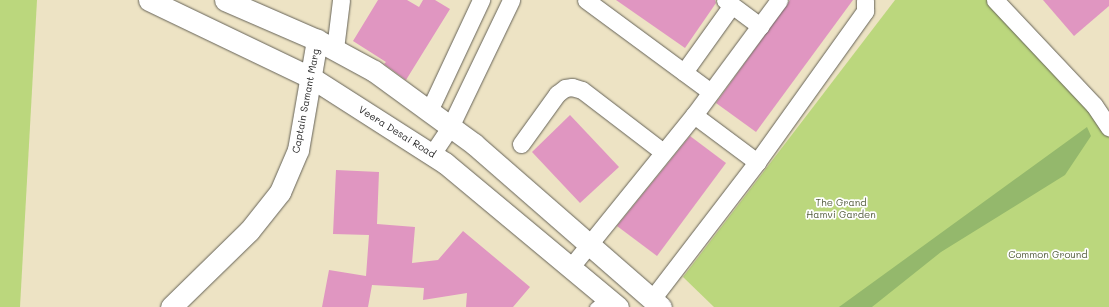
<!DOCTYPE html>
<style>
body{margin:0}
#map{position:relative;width:1109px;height:307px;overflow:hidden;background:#ede3c4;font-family:Mali,sans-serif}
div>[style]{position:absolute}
.green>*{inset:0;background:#bbd77d}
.forest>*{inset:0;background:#94b86c}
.building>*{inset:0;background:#e096c1}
.roads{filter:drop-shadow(0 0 1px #656257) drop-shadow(0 0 1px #656257)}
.service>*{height:9px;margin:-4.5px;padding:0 4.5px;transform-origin:4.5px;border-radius:4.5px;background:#fff}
.minor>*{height:17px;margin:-8.5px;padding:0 8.5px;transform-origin:8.5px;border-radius:8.5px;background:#fff}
.tertiary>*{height:21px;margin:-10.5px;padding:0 10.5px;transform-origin:10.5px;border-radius:10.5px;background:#fff}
span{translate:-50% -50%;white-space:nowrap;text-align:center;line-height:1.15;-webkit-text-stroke:3.5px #fff;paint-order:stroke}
.street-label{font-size:10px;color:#1c1c1c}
.park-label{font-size:10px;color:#545d3e}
</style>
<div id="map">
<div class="green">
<div style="clip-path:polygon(0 0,37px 0,20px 307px,0 307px)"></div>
<div style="clip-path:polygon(895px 0,987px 0,1089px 108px,1109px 137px,1109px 307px,714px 307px,683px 277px)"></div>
</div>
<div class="forest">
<div style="clip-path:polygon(1087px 127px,1091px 136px,1065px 175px,941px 252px,872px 307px,839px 307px)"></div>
</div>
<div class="building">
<div style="clip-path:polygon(378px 0,407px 0,419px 7px,423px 0,435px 0,450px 9px,406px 80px,384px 64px,386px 62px,353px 41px)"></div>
<div style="clip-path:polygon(616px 0,715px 0,716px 3px,685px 48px)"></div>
<div style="clip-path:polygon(790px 0,853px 0,756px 132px,716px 103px)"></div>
<div style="clip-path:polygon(1043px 0,1109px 0,1109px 6px,1074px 36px)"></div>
<div style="clip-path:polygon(570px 115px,619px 167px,580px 203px,532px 152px)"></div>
<div style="clip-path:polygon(690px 136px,726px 163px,657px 256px,617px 226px)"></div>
<div style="clip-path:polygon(336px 170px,379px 172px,377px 224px,415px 227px,412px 263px,438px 260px,463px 231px,530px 287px,513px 307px,466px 307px,467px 293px,423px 300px,424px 288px,372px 285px,368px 307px,322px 307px,329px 270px,366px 276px,369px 235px,333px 234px)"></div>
</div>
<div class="roads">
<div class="service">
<div style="left:594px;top:307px;width:16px;rotate:-40deg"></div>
</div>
<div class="minor">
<div style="left:586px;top:0;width:155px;rotate:36.4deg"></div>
<div style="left:725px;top:0;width:44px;rotate:36.6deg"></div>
<div style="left:995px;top:0;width:144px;rotate:46.7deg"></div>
<div style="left:1094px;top:105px;width:27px;rotate:56deg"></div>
<div style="left:335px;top:49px;width:49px;rotate:-83deg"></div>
<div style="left:684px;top:72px;width:82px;rotate:-54.4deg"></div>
<div style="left:429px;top:111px;width:123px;rotate:-64.9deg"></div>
<div style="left:694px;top:115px;width:79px;rotate:36.7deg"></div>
<div style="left:757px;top:162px;width:186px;rotate:-54.4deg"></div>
<div style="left:865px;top:11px;width:11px;rotate:-90deg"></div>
<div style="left:521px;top:144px;width:62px;rotate:-54.2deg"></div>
<div style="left:557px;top:94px;width:10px;rotate:-37deg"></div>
<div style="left:565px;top:88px;width:7px;rotate:-8deg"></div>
<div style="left:572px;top:87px;width:10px;rotate:17deg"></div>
<div style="left:582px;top:90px;width:102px;rotate:37.4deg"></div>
<div style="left:432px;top:154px;width:32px;rotate:-56deg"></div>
<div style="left:450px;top:127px;width:141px;rotate:-64.3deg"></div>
<div style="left:570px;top:268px;width:197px;rotate:-51deg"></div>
<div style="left:694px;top:115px;width:143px;rotate:-53.5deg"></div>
<div style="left:652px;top:299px;width:173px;rotate:-52.5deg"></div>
</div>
<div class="tertiary">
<div style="left:149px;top:0;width:181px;rotate:25.6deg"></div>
<div style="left:312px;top:78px;width:158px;rotate:32.6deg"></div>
<div style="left:445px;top:163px;width:225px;rotate:39.8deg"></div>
<div style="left:225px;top:0;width:100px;rotate:23.5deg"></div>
<div style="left:317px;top:40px;width:65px;rotate:28.5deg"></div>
<div style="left:374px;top:71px;width:124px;rotate:36.1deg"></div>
<div style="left:474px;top:144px;width:248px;rotate:41.1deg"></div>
<div style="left:171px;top:307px;width:109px;rotate:-44.3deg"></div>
<div style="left:249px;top:231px;width:50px;rotate:-51.5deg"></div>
<div style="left:280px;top:192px;width:46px;rotate:-66.8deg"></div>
<div style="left:298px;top:150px;width:112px;rotate:-80.2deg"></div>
</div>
</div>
<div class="street-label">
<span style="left:306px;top:101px;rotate:-79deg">Captain Samant Marg</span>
<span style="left:397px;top:132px;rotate:32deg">Veera Desai Road</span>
</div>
<div class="park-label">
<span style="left:841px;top:208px">The Grand<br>Hamvi Garden</span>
<span style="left:1048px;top:255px">Common Ground</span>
</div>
</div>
